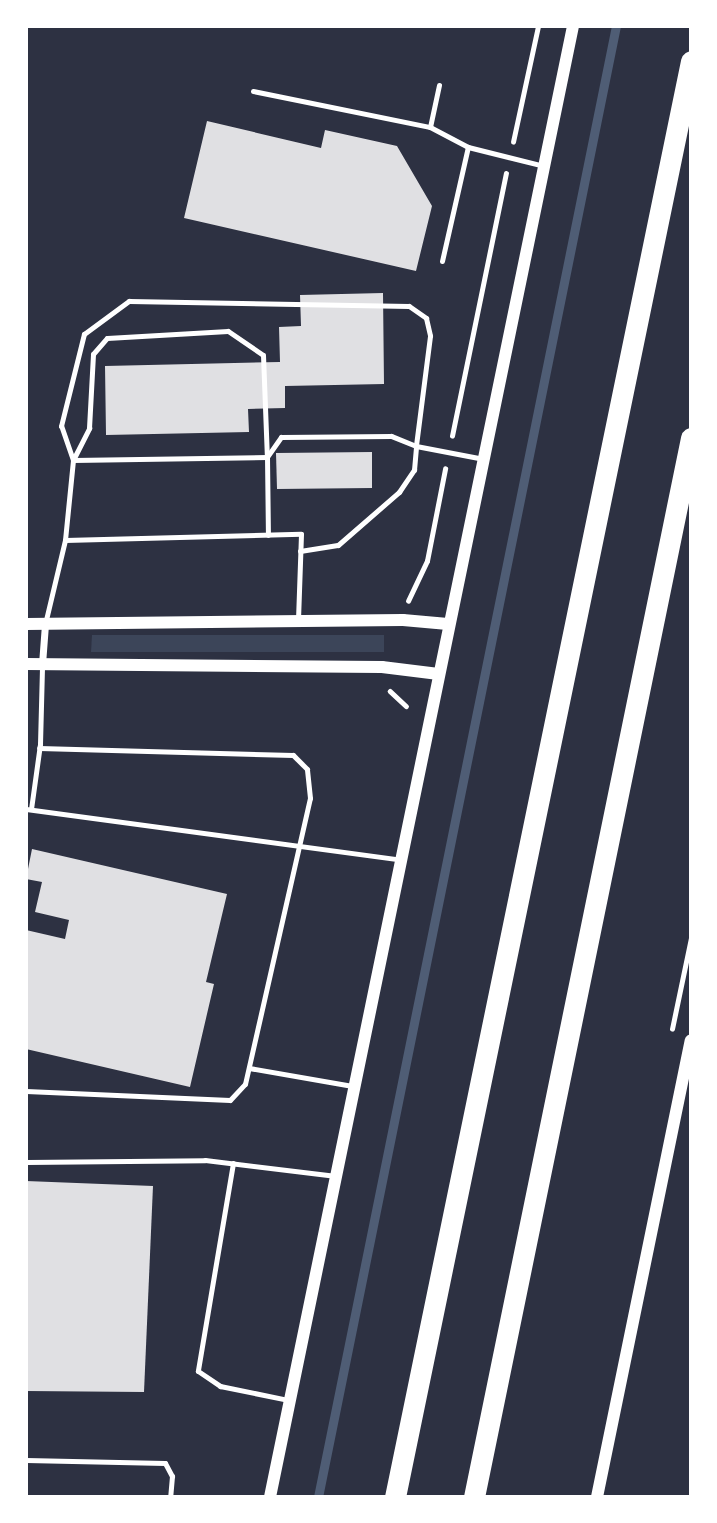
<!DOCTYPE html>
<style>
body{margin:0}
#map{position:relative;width:717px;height:1523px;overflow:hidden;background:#2d3142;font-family:"DM Sans",sans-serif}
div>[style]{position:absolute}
.green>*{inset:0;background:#3c4559}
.stream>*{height:9px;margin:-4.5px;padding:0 4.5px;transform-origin:4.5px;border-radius:4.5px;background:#4f5d75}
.building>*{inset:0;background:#e0e0e3}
.path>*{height:4.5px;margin:-2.25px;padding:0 2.25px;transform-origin:2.25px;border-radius:2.25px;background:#fff}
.service>*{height:5px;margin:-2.5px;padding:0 2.5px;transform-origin:2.5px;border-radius:2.5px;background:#fff}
.minor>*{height:7px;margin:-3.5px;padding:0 3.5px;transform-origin:3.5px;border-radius:3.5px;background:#fff}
.tertiary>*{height:12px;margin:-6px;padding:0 6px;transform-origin:6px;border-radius:6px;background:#fff}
.motorway>*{height:21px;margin:-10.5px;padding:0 10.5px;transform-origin:10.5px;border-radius:10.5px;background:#fff}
span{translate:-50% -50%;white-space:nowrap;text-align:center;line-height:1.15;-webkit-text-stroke:7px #fff;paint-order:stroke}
.frame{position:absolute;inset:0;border:28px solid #fff;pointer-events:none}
</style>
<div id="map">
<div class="green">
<div style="clip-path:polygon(92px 635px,384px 635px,384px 652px,91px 652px)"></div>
</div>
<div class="stream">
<div style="left:318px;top:1497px;width:1501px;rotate:-78.55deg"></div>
</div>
<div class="building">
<div style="clip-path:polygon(207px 121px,321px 148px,325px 130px,397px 146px,432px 206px,416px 271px,184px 218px)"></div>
<div style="clip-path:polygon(383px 293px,384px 384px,285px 386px,285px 408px,248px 409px,249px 432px,106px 435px,105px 366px,280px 362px,279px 327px,301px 326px,300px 295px)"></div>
<div style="clip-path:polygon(372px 452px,372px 488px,277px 489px,276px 453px)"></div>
<div style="clip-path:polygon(32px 849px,227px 894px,206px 982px,214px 984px,190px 1087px,26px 1049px,26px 930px,65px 939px,69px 920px,35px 912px,42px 882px,26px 879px)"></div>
<div style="clip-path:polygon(26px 1181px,153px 1186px,144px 1392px,26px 1391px)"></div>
</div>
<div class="path">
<div style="left:513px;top:142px;width:119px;rotate:-77.8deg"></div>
<div style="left:452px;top:436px;width:268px;rotate:-78.4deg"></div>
<div style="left:408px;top:601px;width:44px;rotate:-64.6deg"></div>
<div style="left:427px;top:561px;width:94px;rotate:-78.9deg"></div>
<div style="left:390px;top:691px;width:22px;rotate:43deg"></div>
<div style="left:672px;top:1029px;width:93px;rotate:-78.2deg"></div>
</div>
<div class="service">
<div style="left:253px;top:91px;width:181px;rotate:11.5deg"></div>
<div style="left:430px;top:127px;width:43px;rotate:27.8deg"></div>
<div style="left:430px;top:127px;width:43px;rotate:-77.9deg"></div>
<div style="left:442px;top:261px;width:117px;rotate:-77.2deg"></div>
<div style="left:468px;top:147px;width:78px;rotate:14deg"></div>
<div style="left:73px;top:460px;width:36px;rotate:-109deg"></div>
<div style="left:61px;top:426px;width:95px;rotate:-76deg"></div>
<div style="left:84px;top:334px;width:56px;rotate:-36.3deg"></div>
<div style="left:129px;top:301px;width:280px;rotate:1deg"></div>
<div style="left:409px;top:306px;width:21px;rotate:35deg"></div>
<div style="left:426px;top:318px;width:18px;rotate:77deg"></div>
<div style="left:430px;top:336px;width:111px;rotate:97.3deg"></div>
<div style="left:416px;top:446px;width:27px;rotate:-158deg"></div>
<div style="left:391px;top:436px;width:110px;rotate:179.5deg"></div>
<div style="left:281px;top:437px;width:24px;rotate:125deg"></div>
<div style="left:73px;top:460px;width:36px;rotate:-63deg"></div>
<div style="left:89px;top:428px;width:74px;rotate:-86.9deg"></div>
<div style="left:93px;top:354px;width:21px;rotate:-49deg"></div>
<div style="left:107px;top:338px;width:121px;rotate:-3.3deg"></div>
<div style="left:228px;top:331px;width:42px;rotate:34.4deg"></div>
<div style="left:263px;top:355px;width:102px;rotate:87.8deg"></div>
<div style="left:65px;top:540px;width:80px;rotate:-84.3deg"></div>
<div style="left:73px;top:460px;width:194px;rotate:-0.9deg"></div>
<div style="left:267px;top:457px;width:78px;rotate:89.3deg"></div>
<div style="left:300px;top:551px;width:38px;rotate:-9deg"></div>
<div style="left:338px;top:545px;width:81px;rotate:-41deg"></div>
<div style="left:399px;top:492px;width:27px;rotate:-56deg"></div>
<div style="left:414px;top:470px;width:24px;rotate:-85deg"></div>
<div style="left:416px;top:446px;width:69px;rotate:10.8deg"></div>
<div style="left:45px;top:624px;width:86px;rotate:-76.6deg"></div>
<div style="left:65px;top:540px;width:236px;rotate:-1.5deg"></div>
<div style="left:301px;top:534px;width:87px;rotate:92deg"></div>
<div style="left:26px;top:809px;width:378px;rotate:7.7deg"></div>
<div style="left:31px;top:809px;width:66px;rotate:-82.1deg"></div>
<div style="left:40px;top:744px;width:78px;rotate:-88.5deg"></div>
<div style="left:249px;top:1068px;width:105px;rotate:9.9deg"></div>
<div style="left:26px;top:1091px;width:204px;rotate:2.5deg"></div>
<div style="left:230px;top:1100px;width:22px;rotate:-47deg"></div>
<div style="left:245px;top:1084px;width:293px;rotate:-77.2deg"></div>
<div style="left:310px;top:798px;width:29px;rotate:-96deg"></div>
<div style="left:307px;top:769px;width:20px;rotate:-135deg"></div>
<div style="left:293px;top:755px;width:254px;rotate:-178.4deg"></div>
<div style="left:26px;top:1162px;width:179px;rotate:-0.6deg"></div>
<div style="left:205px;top:1160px;width:132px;rotate:7deg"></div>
<div style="left:233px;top:1163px;width:211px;rotate:99.6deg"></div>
<div style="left:198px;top:1371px;width:27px;rotate:34deg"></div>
<div style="left:220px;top:1386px;width:69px;rotate:11.6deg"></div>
<div style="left:26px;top:1460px;width:139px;rotate:1.2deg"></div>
<div style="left:165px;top:1463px;width:15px;rotate:62deg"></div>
<div style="left:172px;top:1476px;width:21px;rotate:95deg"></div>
</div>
<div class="minor">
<div style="left:42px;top:664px;width:40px;rotate:-85.7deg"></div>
</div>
<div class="tertiary">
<div style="left:26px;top:624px;width:377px;rotate:-0.6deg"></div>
<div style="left:403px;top:620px;width:45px;rotate:5.1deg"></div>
<div style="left:26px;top:664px;width:356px;rotate:0.5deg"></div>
<div style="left:382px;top:667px;width:57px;rotate:7deg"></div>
<div style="left:270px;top:1497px;width:1502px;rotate:-78.36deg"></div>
<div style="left:597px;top:1497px;width:466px;rotate:-78.4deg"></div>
</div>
<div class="motorway">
<div style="left:395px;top:1497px;width:1466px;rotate:-78.35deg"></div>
<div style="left:474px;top:1497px;width:1081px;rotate:-78.42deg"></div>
</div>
<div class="frame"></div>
</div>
